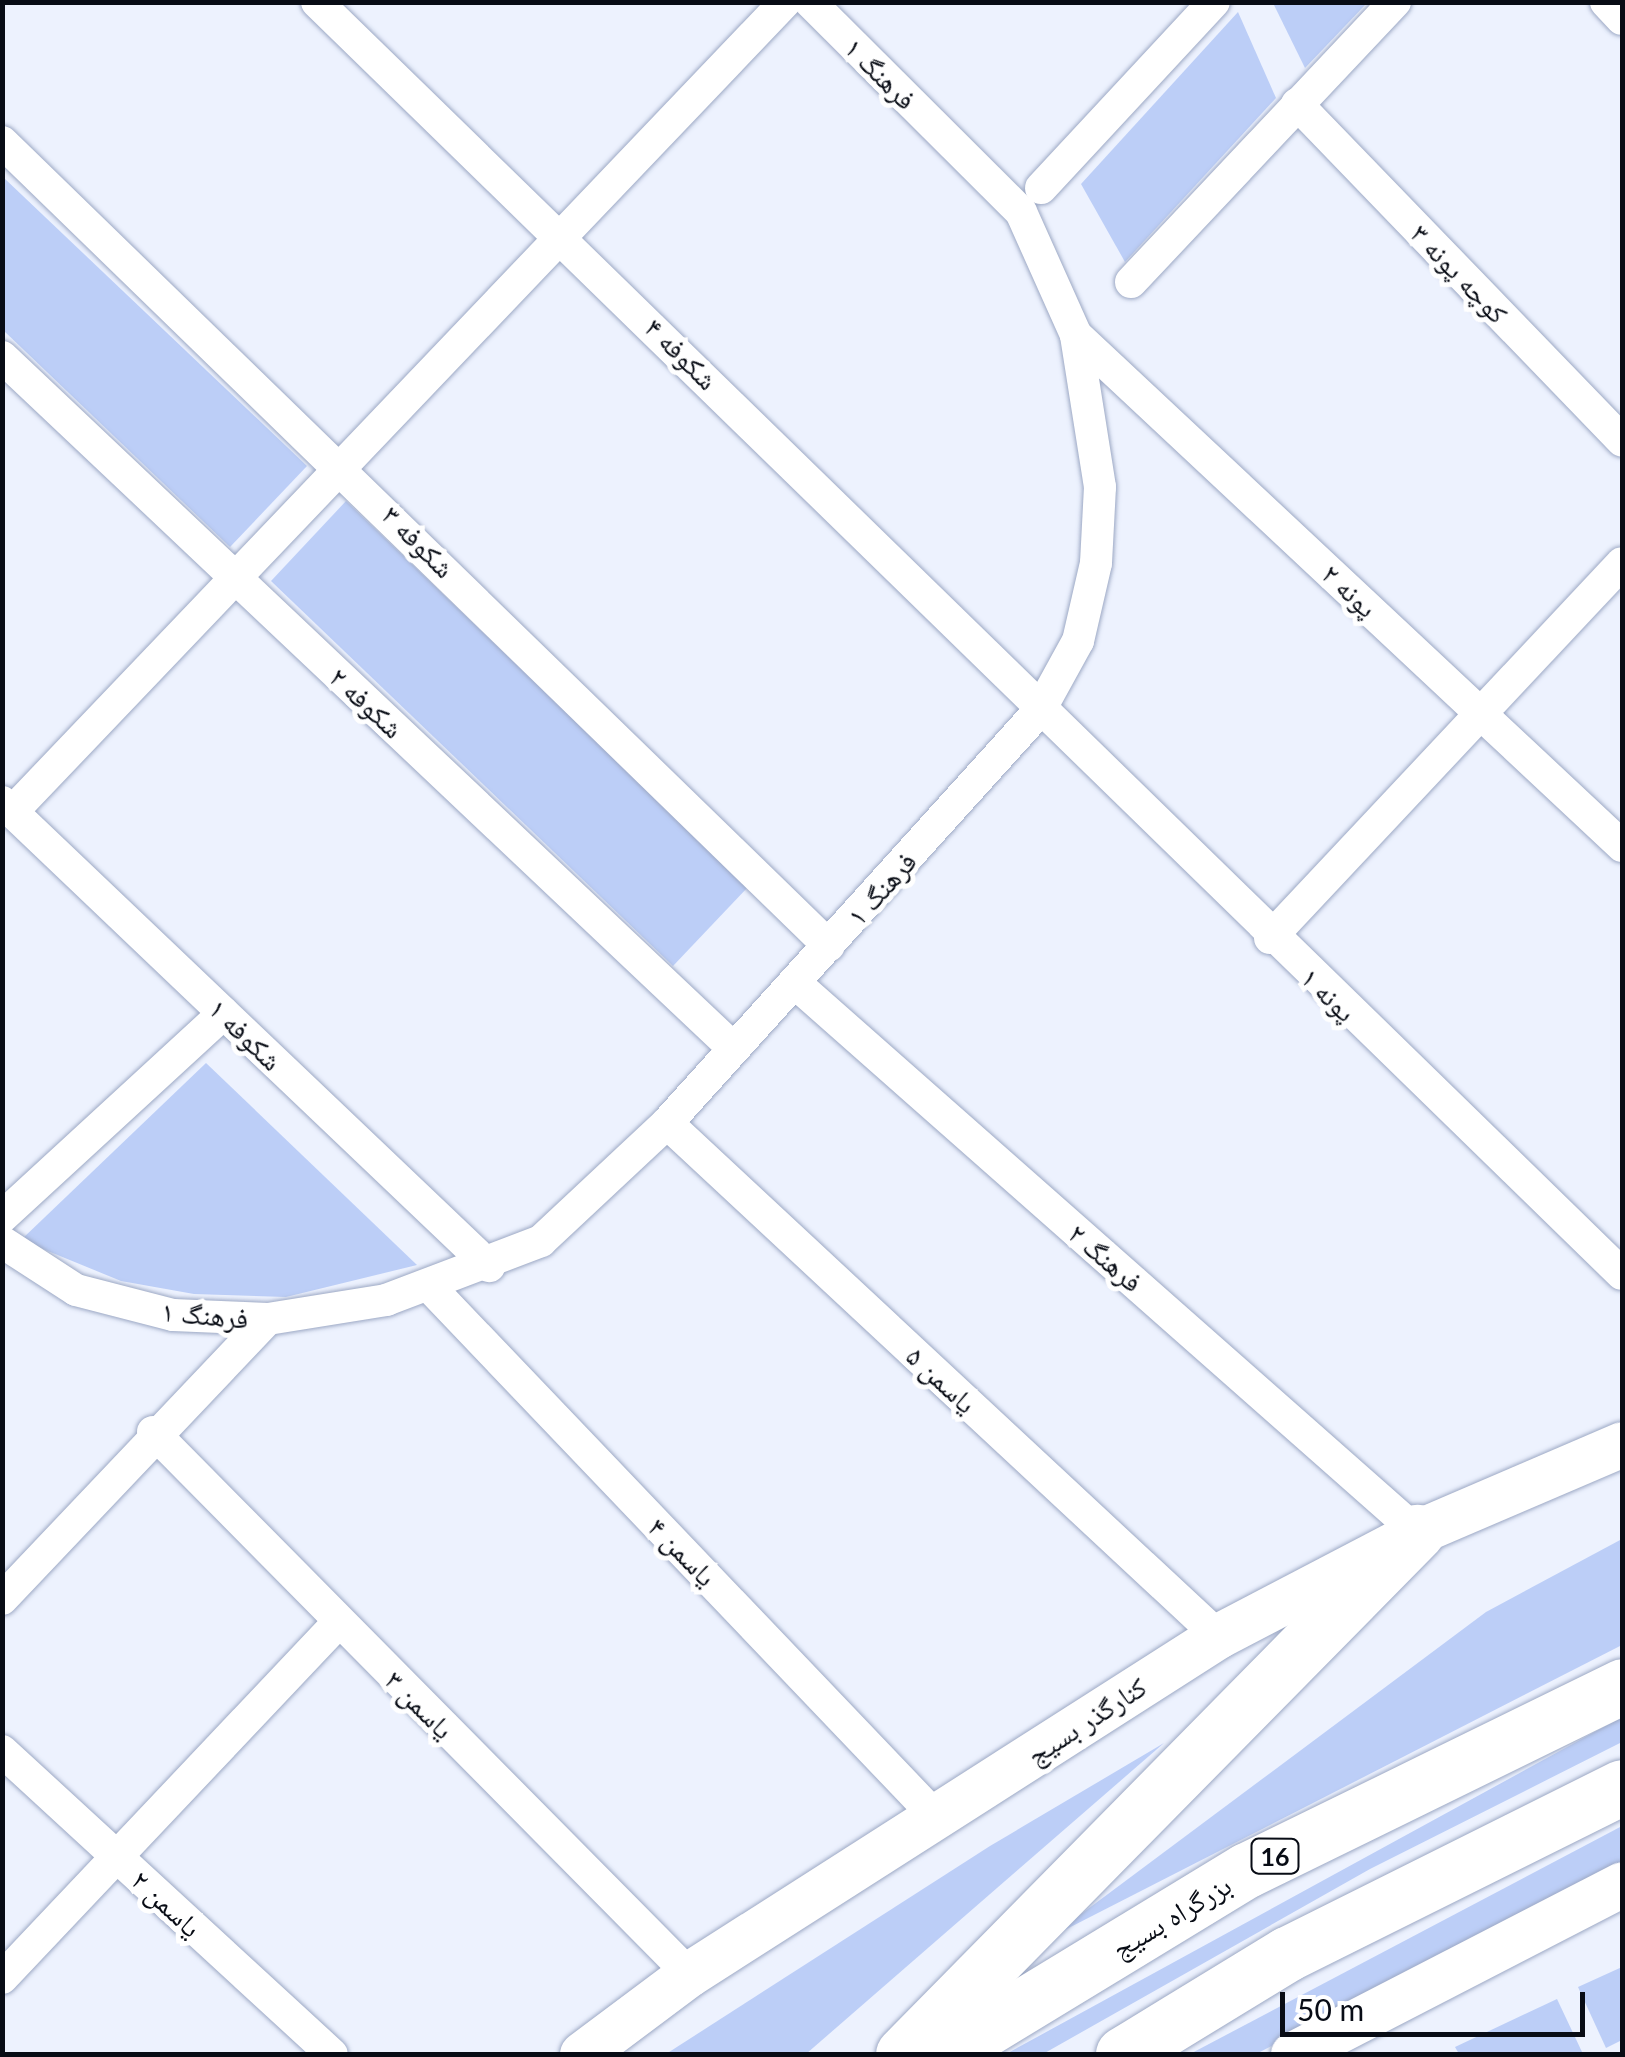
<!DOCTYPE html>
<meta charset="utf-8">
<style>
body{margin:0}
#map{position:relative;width:1625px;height:2057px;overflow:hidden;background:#edf2fe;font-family:Lato,"Noto Naskh Arabic",sans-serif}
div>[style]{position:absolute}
.green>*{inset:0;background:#bccef7}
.roads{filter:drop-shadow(0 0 2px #9ca8c4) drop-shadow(0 0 2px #9ca8c4)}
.street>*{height:32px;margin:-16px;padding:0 16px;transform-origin:16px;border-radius:16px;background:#fff}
.secondary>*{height:45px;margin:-22.5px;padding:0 22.5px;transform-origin:22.5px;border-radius:22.5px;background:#fff}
.highway>*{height:55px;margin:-27.5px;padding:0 27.5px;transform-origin:27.5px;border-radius:27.5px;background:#fff}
span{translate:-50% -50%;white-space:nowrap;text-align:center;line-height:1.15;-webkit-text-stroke:10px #fff;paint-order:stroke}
.shield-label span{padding:2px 8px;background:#fff;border:2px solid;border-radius:8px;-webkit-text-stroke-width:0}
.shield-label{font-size:25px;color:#080c15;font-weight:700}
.street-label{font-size:28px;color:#080c15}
.frame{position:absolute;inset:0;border:5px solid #080c15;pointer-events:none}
.scale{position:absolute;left:1280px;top:1992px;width:305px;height:45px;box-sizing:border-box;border:5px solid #080c15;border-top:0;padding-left:12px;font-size:30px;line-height:35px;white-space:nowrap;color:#080c15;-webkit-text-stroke:8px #fff;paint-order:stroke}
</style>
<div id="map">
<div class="green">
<div style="clip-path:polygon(1273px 3px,1367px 3px,1305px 68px)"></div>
<div style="clip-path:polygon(1238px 12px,1276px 98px,1125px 262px,1081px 184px)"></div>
<div style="clip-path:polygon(3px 177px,307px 466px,230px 547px,3px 330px)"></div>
<div style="clip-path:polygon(346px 501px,748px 887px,673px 966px,271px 581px)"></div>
<div style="clip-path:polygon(206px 1063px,417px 1265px,286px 1297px,194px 1294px,121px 1281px,21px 1240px)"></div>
<div style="clip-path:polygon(1622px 1539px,1622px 1645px,1049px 1938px,1486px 1612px)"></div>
<div style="clip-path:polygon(1622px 1717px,1622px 1742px,1370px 1869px,1043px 2054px,1006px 2054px)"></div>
<div style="clip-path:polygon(1164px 1743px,806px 2054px,666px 2054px,990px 1846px)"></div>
<div style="clip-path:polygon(1622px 1826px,1622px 1863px,1256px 2054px,1190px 2054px)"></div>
<div style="clip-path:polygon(1622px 1967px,1622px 2040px,1606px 2048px,1578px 1987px)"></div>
<div style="clip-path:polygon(1557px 1999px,1583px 2054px,1459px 2054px,1455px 2047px)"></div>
</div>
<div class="roads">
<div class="street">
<div style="left:317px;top:2px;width:1822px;rotate:44.27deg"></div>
<div style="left:1606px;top:2px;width:23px;rotate:47deg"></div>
<div style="left:1297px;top:104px;width:468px;rotate:46deg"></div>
<div style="left:2px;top:142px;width:1153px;rotate:44.19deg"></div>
<div style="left:1041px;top:188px;width:254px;rotate:-47.1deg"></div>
<div style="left:1131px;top:282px;width:385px;rotate:-46.7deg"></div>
<div style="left:1076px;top:335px;width:748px;rotate:43.1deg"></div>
<div style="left:2px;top:357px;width:1004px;rotate:43.39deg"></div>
<div style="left:2px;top:802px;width:673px;rotate:43.61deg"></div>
<div style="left:12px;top:812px;width:1120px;rotate:-46.34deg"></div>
<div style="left:1270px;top:938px;width:514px;rotate:-46.81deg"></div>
<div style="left:794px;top:982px;width:831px;rotate:41.44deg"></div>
<div style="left:667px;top:1123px;width:753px;rotate:42.95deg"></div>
<div style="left:2px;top:1217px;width:301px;rotate:-42.6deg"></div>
<div style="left:2px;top:1242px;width:88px;rotate:33deg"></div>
<div style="left:76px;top:1290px;width:100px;rotate:14.5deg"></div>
<div style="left:173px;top:1315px;width:95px;rotate:2.4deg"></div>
<div style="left:268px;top:1319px;width:120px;rotate:-9.1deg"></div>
<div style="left:386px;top:1300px;width:166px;rotate:-20.8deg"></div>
<div style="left:541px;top:1241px;width:173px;rotate:-43.1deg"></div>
<div style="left:667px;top:1123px;width:557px;rotate:-47.91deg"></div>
<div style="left:1040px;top:710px;width:79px;rotate:-61.2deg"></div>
<div style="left:1078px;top:641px;width:80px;rotate:-77deg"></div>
<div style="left:1096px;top:563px;width:76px;rotate:-87deg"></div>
<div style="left:1100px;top:487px;width:154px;rotate:-99deg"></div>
<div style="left:1076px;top:335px;width:135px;rotate:-114.1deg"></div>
<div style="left:1021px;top:212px;width:298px;rotate:-135.1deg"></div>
<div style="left:430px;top:1287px;width:731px;rotate:46.33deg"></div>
<div style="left:153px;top:1432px;width:762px;rotate:45.32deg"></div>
<div style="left:2px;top:1599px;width:386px;rotate:-46.5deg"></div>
<div style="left:2px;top:1751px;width:448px;rotate:42.6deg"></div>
<div style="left:2px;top:1978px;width:490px;rotate:-46.6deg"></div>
</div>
<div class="secondary">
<div style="left:582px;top:2054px;width:134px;rotate:-36.8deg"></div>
<div style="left:689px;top:1974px;width:628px;rotate:-32.58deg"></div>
<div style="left:1218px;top:1636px;width:225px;rotate:-27.6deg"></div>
<div style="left:1417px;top:1532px;width:223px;rotate:-23.2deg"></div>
<div style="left:1293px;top:2054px;width:370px;rotate:-27.3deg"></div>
</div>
<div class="highway">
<div style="left:903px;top:2054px;width:733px;rotate:-45.44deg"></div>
<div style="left:944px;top:2054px;width:354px;rotate:-31.3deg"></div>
<div style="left:1247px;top:1870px;width:418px;rotate:-26.1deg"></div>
<div style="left:1123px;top:2054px;width:192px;rotate:-31.4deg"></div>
<div style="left:1287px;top:1954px;width:374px;rotate:-26.5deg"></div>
</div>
</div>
<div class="shield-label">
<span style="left:1275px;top:1856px">16</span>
</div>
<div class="street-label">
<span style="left:881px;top:73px;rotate:45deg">فرهنگ ۱</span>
<span style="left:1460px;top:273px;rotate:46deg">کوچه پونه ۳</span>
<span style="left:682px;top:353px;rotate:45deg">شکوفه ۴</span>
<span style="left:419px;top:541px;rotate:45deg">شکوفه ۳</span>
<span style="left:1350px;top:590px;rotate:43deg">پونه ۲</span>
<span style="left:367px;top:702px;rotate:43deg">شکوفه ۲</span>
<span style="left:881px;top:888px;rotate:-48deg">فرهنگ ۱</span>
<span style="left:1329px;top:994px;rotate:44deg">پونه ۱</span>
<span style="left:246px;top:1034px;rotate:44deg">شکوفه ۱</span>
<span style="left:1106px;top:1257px;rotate:41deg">فرهنگ ۲</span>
<span style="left:205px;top:1314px;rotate:5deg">فرهنگ ۱</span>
<span style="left:942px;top:1379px;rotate:43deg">یاسمن ۵</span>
<span style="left:683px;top:1551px;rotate:46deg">یاسمن ۴</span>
<span style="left:420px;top:1704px;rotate:45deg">یاسمن ۳</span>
<span style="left:1086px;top:1720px;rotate:-33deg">کنارگذر بسیج</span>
<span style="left:167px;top:1903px;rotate:43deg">یاسمن ۲</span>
<span style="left:1171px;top:1916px;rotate:-31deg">بزرگراه بسیج</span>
</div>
<div class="frame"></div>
<div class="scale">50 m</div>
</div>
